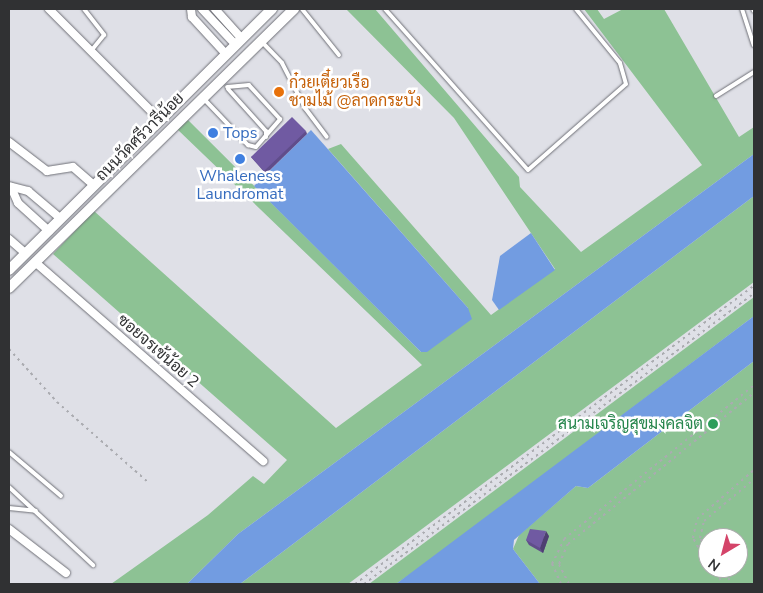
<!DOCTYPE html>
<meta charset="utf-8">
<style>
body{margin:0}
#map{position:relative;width:763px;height:593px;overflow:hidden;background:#dfe0e7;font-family:"Nunito Sans",Sarabun,sans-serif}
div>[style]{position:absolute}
.green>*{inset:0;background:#8dc294}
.water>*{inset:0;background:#729ce1}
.path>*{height:2px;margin-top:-1px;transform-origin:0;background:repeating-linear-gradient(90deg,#aaabb0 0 2.5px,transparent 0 6.5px)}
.roads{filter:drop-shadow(0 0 1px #6f7077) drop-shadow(0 0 1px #6f7077)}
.lane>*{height:4px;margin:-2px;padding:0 2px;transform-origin:2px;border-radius:2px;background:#fff}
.street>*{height:8px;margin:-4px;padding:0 4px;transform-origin:4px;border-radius:4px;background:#fff}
.secondary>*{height:10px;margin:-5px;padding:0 5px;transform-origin:5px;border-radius:5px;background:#fff}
.wall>*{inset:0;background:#604d8b}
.shaded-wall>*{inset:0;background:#4e3f71}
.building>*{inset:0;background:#705aa2}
.dots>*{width:14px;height:14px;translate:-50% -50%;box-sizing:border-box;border:2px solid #fff;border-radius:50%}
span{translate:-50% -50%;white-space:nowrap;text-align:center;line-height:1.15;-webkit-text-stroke:5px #fff;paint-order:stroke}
.food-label{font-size:16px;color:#c56008}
.left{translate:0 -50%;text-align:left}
.shop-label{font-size:16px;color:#366cbe}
.street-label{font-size:16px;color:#303133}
.leisure-label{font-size:16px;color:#27864d}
.right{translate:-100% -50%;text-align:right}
.frame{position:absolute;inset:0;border:10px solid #303133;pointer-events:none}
.north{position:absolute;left:698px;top:528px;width:50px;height:50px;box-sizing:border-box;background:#fff;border:1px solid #acadad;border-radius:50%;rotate:217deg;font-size:14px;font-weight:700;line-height:20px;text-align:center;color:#303133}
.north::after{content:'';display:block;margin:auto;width:18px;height:22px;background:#d44469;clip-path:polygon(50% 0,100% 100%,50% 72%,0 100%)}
</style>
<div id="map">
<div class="green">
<div style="clip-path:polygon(346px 9px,375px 9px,519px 177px,520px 187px,581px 252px,702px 165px,584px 9px,597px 9px,604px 19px,623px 9px,664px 9px,739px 137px,754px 127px,754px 154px,238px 534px,187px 584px,111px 584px,208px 515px,253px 476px,264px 484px,287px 460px,53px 254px,94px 211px,336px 428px,422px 365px,177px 129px,188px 120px,421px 352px,468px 308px,328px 149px,341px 144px,491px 315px,555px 269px,454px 118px)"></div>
<div style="clip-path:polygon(754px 196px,754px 282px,348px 584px,240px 584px)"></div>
<div style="clip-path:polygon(754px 297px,754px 316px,429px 561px,396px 584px,369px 584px)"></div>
<div style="clip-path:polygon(evenodd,754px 361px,754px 584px,540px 584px,513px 549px,519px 535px,576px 486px,588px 488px,754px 361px,708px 538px,738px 538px,738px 568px,708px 568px,708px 538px)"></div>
</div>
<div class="water">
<div style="clip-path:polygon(311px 130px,468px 308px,472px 319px,427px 352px,421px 352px,254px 186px)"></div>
<div style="clip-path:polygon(754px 154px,754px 196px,240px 584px,187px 584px,238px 534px)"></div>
<div style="clip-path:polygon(531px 233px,555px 270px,499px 310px,492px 300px,500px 256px)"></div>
<div style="clip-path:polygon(754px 316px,754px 361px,588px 488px,576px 486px,514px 540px,513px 549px,540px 584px,396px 584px)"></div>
</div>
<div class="path">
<div style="left:9px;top:349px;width:72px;rotate:47.8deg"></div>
<div style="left:57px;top:402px;width:123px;rotate:41.4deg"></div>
<div style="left:708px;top:553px;width:17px;rotate:-118deg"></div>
<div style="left:700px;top:538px;width:17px;rotate:-77deg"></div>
<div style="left:704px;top:521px;width:65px;rotate:-40deg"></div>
<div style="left:708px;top:564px;width:30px;rotate:-120deg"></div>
<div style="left:693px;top:538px;width:19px;rotate:-78deg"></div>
<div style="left:697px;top:519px;width:75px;rotate:-40.7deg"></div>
<div style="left:711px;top:568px;width:21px;rotate:51deg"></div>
<div style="left:720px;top:568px;width:21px;rotate:51deg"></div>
<div style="left:355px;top:584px;width:498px;rotate:-36.8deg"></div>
<div style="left:364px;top:584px;width:487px;rotate:-36.7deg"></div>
<div style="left:561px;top:584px;width:22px;rotate:-114deg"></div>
<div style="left:552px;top:564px;width:28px;rotate:-64deg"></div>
<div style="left:564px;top:539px;width:245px;rotate:-39deg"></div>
<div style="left:569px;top:584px;width:22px;rotate:-117deg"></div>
<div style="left:559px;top:564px;width:22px;rotate:-66deg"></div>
<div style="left:568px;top:544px;width:240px;rotate:-39.1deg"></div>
</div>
<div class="roads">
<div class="lane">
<div style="left:84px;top:9px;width:33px;rotate:52deg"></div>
<div style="left:104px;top:35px;width:21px;rotate:129deg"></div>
<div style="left:302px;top:9px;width:59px;rotate:51.2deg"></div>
<div style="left:385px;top:9px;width:215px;rotate:48.4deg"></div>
<div style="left:528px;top:170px;width:130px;rotate:-41.3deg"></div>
<div style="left:626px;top:84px;width:22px;rotate:-106deg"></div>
<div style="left:620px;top:63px;width:70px;rotate:-129.2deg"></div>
<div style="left:742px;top:9px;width:38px;rotate:72deg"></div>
<div style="left:753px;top:9px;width:2px;rotate:63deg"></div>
<div style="left:262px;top:42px;width:29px;rotate:46deg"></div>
<div style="left:282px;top:63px;width:51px;rotate:62.9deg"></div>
<div style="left:305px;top:108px;width:36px;rotate:53deg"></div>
<div style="left:228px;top:89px;width:57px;rotate:47.9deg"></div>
<div style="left:266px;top:131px;width:6px;rotate:90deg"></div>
<div style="left:716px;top:96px;width:45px;rotate:-32.3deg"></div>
<div style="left:204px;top:99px;width:64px;rotate:46.3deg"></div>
<div style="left:248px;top:145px;width:8px;rotate:14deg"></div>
<div style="left:256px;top:147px;width:37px;rotate:-49deg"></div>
<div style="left:280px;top:119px;width:46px;rotate:-132.4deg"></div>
<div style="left:249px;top:85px;width:22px;rotate:175deg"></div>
<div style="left:9px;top:452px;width:68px;rotate:40.2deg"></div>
<div style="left:9px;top:487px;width:115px;rotate:42.9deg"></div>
<div style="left:9px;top:508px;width:27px;rotate:6deg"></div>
</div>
<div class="street">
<div style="left:49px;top:9px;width:156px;rotate:45deg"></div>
<div style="left:191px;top:9px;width:8px;rotate:83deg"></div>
<div style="left:192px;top:17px;width:49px;rotate:47.5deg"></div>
<div style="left:202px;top:9px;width:48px;rotate:46.7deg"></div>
<div style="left:215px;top:9px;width:39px;rotate:48deg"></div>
<div style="left:9px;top:142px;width:48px;rotate:37.3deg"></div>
<div style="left:47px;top:171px;width:26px;rotate:-9deg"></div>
<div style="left:73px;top:167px;width:28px;rotate:41deg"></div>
<div style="left:9px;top:186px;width:20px;rotate:15deg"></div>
<div style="left:28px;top:191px;width:43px;rotate:40.3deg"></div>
<div style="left:11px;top:187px;width:17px;rotate:66deg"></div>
<div style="left:18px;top:203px;width:42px;rotate:42.1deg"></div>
<div style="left:9px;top:239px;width:21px;rotate:41deg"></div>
<div style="left:35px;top:262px;width:303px;rotate:41.1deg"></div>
<div style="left:9px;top:529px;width:72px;rotate:37.7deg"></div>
</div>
<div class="secondary">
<div style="left:9px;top:270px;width:371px;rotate:-44.8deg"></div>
<div style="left:9px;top:288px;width:399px;rotate:-44.4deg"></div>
</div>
</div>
<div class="wall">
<div style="clip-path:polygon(306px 131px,307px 134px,266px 174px,251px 157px)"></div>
<div style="clip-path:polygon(549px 536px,543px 553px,529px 545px,526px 540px)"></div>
</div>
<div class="shaded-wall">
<div style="clip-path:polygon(546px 531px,549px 536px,543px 553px,540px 548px)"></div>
</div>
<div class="building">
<div style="clip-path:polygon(292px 117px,306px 131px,264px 171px,251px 157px)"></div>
<div style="clip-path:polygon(530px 529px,546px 531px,540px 548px,526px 540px)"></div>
</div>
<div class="dots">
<div style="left:279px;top:92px;background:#e8710a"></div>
<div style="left:213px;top:133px;background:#3f7fe0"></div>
<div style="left:240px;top:159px;background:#3f7fe0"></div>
<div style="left:713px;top:424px;background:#2e9e5b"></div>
</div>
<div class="food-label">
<span class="left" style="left:289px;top:92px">ก๋วยเตี๋ยวเรือ<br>ชามไม้ @ลาดกระบัง</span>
</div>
<div class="shop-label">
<span class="left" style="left:223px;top:133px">Tops</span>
<span style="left:240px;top:185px">Whaleness<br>Laundromat</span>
</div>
<div class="street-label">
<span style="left:140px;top:137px;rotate:-45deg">ถนนวัดศรีวารีน้อย</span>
<span style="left:158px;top:351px;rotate:41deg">ซอยจรเข้น้อย 2</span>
</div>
<div class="leisure-label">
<span class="right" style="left:703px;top:424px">สนามเจริญสุขมงคลจิต</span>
</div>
<div class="frame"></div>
<div class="north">N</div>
</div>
